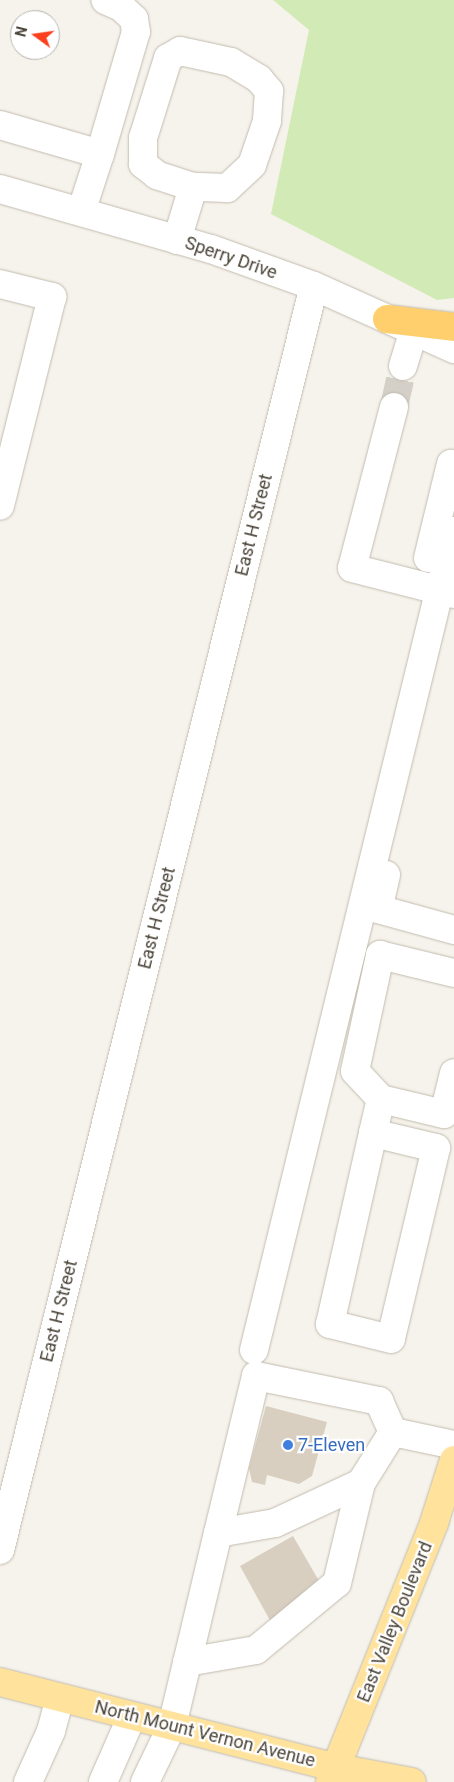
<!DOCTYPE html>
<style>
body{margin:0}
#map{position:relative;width:454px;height:1782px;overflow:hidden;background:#f6f3ec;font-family:Roboto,sans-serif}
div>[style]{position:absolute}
.green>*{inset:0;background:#d2eab5}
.building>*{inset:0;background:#d8cfc1}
.minor-tunnel>*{height:28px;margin-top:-14px;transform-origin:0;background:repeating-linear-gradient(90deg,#d4d0c8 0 28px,transparent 0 42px)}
.roads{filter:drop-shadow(0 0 1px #c2bbae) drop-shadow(0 0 1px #c2bbae)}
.minor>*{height:28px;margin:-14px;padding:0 14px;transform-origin:14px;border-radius:14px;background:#fff}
.major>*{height:28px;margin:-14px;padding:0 14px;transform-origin:14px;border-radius:14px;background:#ffe39c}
.highway>*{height:28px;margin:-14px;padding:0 14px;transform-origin:14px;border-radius:14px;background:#ffcf6e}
.dots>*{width:14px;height:14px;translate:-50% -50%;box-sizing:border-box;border:2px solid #fff;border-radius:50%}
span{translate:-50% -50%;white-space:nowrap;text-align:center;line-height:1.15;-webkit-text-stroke:4.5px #fff;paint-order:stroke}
.street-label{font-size:18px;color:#4b4439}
.shop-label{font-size:18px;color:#366cbe}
.left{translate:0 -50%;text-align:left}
.north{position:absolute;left:10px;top:10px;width:50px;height:50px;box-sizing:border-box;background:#fff;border:1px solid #b7b4b0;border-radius:50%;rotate:284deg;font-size:14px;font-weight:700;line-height:20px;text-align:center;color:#4b4439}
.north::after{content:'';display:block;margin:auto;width:18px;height:22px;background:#fc3f1d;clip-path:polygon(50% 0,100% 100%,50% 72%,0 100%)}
</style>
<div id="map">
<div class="green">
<div style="clip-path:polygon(273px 0,454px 0,454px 298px,437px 300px,271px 214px,309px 30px)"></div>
</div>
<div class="building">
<div style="clip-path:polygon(266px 1406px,327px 1422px,312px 1476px,299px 1484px,267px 1475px,265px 1485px,252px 1482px,249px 1468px)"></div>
<div style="clip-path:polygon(293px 1536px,326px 1593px,272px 1624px,240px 1566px)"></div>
</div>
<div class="minor-tunnel">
<div style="left:394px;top:407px;width:42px;rotate:-77.6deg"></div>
</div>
<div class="roads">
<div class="minor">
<div style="left:180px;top:51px;width:52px;rotate:12.2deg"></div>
<div style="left:231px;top:62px;width:33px;rotate:31deg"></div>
<div style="left:259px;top:79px;width:16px;rotate:50deg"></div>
<div style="left:269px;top:91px;width:30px;rotate:94deg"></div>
<div style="left:267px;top:121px;width:46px;rotate:108.8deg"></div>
<div style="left:252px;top:165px;width:34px;rotate:137deg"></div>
<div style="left:227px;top:188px;width:34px;rotate:-178deg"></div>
<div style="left:193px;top:187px;width:38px;rotate:-162deg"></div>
<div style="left:157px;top:175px;width:18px;rotate:-142deg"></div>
<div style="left:143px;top:164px;width:26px;rotate:-90deg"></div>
<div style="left:143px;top:138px;width:84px;rotate:-72.6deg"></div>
<div style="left:168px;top:58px;width:14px;rotate:-30deg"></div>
<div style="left:0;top:125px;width:104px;rotate:16.2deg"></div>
<div style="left:100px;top:154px;width:61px;rotate:108.1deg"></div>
<div style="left:100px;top:154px;width:127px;rotate:-73.6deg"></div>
<div style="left:136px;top:32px;width:13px;rotate:-99deg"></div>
<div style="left:134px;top:19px;width:18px;rotate:-137deg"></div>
<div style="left:121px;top:7px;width:17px;rotate:-156deg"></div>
<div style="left:0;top:189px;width:219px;rotate:15.9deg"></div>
<div style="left:211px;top:249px;width:109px;rotate:19.8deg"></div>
<div style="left:314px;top:286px;width:154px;rotate:24.2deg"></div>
<div style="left:177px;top:240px;width:55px;rotate:-73.2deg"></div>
<div style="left:0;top:284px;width:54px;rotate:14deg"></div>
<div style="left:52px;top:297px;width:215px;rotate:104deg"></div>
<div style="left:403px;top:366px;width:37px;rotate:-73deg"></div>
<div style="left:394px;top:407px;width:166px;rotate:104.6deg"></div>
<div style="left:352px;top:568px;width:105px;rotate:14.3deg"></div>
<div style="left:428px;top:558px;width:97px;rotate:-76.3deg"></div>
<div style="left:386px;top:875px;width:35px;rotate:103deg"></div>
<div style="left:378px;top:909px;width:79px;rotate:15.4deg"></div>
<div style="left:381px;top:1099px;width:38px;rotate:-133deg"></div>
<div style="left:355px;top:1071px;width:119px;rotate:-77.8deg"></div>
<div style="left:380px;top:955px;width:76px;rotate:13.7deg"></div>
<div style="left:373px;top:1133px;width:65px;rotate:13.4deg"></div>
<div style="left:436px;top:1148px;width:196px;rotate:103.3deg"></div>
<div style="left:391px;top:1339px;width:63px;rotate:-166.2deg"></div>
<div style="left:330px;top:1324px;width:196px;rotate:-77.3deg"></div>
<div style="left:373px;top:1133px;width:35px;rotate:-77deg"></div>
<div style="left:381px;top:1099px;width:65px;rotate:13.4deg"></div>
<div style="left:444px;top:1114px;width:42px;rotate:-76.3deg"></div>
<div style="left:254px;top:1350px;width:843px;rotate:-76.28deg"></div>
<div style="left:218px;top:1533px;width:162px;rotate:-76.4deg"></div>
<div style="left:256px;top:1376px;width:126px;rotate:11.5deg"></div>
<div style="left:379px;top:1401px;width:34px;rotate:66deg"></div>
<div style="left:0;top:1550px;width:1302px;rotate:-76.05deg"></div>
<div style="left:187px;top:1662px;width:70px;rotate:-9.9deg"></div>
<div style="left:256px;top:1650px;width:105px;rotate:-39.6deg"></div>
<div style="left:337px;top:1583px;width:103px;rotate:-76.5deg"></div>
<div style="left:28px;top:1782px;width:56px;rotate:-65.7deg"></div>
<div style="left:51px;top:1731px;width:34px;rotate:-75deg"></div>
<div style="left:103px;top:1782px;width:72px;rotate:-66.3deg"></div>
<div style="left:145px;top:1782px;width:62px;rotate:-64.3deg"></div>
<div style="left:172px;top:1726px;width:198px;rotate:-76.6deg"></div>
<div style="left:218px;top:1533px;width:58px;rotate:-10deg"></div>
<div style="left:275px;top:1523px;width:95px;rotate:-24.9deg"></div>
<div style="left:361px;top:1483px;width:60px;rotate:-57.9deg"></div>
<div style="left:393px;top:1432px;width:62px;rotate:12deg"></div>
</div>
<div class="major">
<div style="left:0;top:1682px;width:348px;rotate:14.3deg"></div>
<div style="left:337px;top:1768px;width:76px;rotate:10.6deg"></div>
<div style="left:330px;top:1782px;width:279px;rotate:-68.1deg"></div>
<div style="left:434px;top:1523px;width:66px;rotate:-72.4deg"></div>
</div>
<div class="highway">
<div style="left:387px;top:319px;width:67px;rotate:6.8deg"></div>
</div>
</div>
<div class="dots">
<div style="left:288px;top:1445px;background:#3f7fe0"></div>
</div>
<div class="street-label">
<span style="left:231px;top:258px;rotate:19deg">Sperry Drive</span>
<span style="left:254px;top:525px;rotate:-76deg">East H Street</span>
<span style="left:157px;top:918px;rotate:-76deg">East H Street</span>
<span style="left:59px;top:1311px;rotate:-76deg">East H Street</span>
<span style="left:395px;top:1622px;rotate:-68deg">East Valley Boulevard</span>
<span style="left:205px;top:1734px;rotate:14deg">North Mount Vernon Avenue</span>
</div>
<div class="shop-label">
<span class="left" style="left:298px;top:1445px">7-Eleven</span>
</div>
<div class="north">N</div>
</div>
